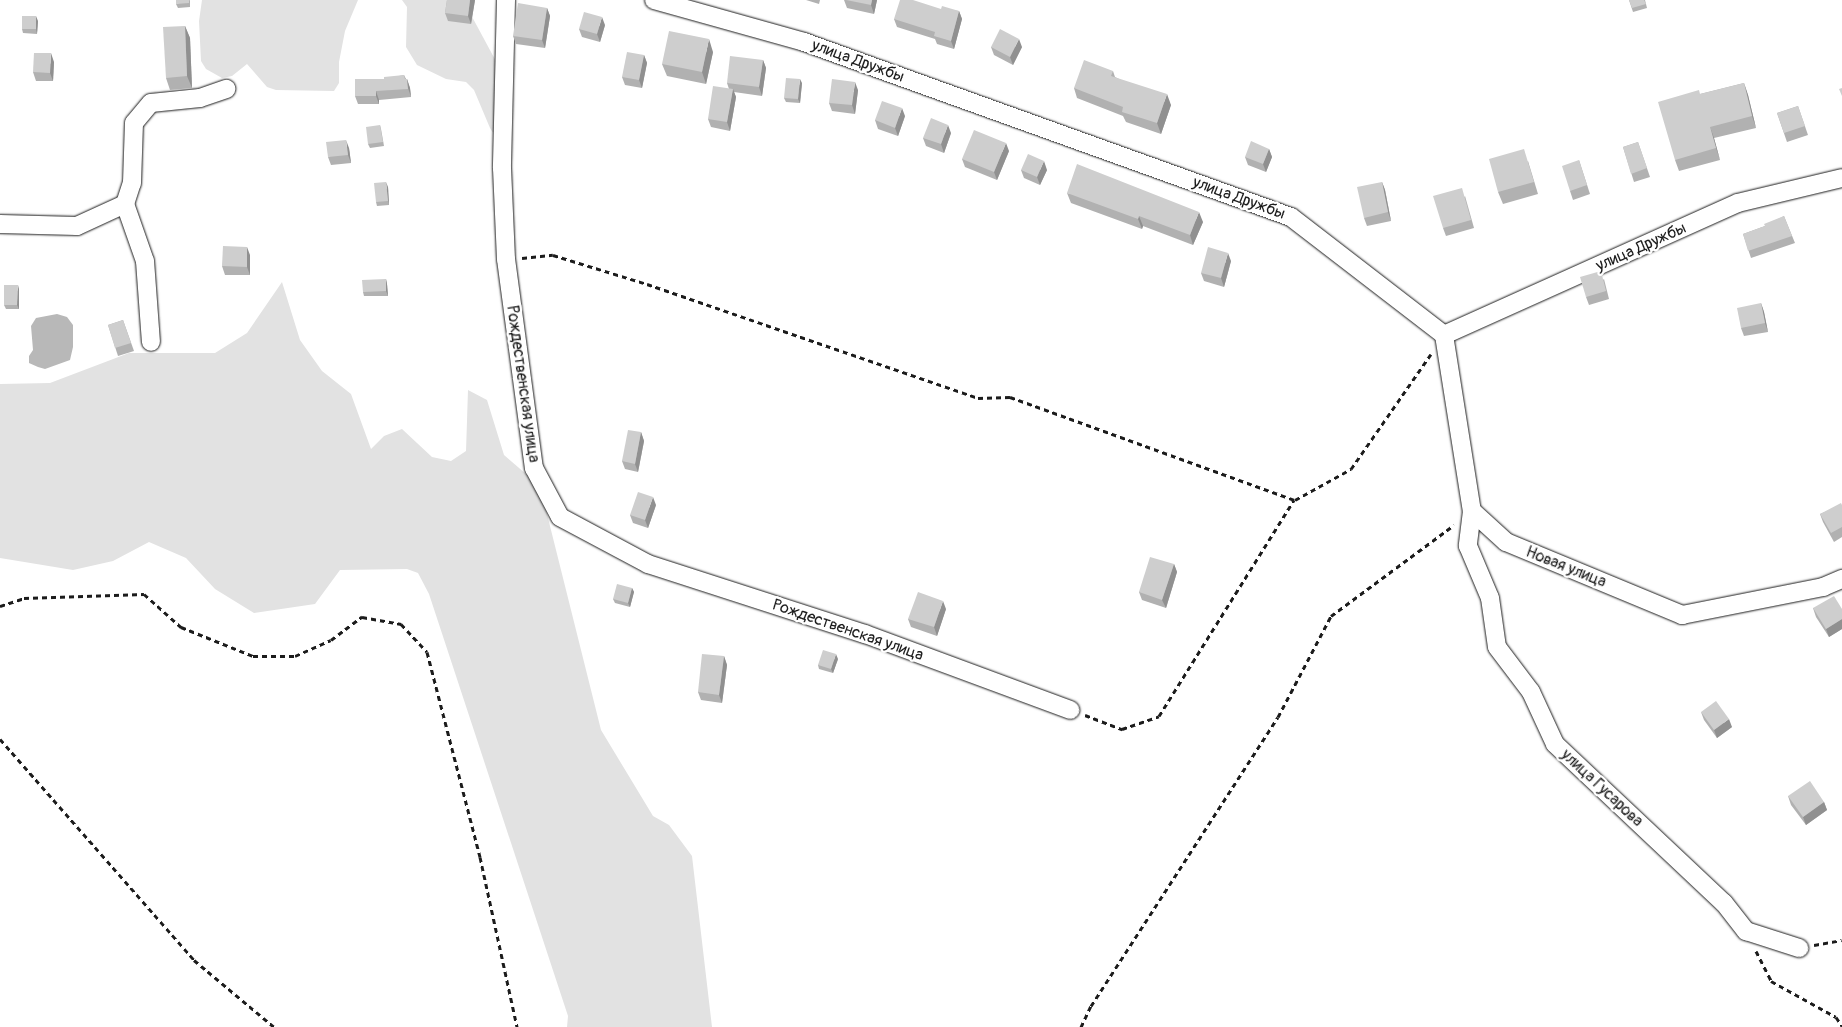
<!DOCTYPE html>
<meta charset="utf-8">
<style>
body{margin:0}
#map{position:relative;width:1842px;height:1027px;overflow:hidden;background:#fff;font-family:Pangolin,sans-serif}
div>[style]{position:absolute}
.green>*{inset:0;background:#e2e2e2}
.water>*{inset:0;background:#b8b8b8}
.path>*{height:3px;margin-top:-1.5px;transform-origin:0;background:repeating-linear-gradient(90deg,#1c1c1c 0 5px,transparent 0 9px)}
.roads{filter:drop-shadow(0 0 1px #1c1c1c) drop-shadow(0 0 1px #1c1c1c)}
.minor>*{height:18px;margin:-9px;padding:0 9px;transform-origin:9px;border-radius:9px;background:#fff}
.wall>*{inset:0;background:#b1b1b1}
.shaded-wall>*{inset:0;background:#909090}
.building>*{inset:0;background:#cecece}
span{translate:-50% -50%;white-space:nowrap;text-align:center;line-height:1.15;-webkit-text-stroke:4.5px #fff;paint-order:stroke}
.street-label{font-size:16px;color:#1c1c1c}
</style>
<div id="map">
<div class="green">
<div style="clip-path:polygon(202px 0,358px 0,345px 31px,339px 62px,339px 83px,334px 91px,276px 90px,267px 87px,247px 64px,232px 76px,222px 78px,206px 69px,201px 61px,199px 21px)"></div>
<div style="clip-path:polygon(402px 0,463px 0,511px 89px,501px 146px,490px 128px,474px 90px,466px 82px,446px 79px,417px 65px,406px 47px,407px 7px)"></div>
<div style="clip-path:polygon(282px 282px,300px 340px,322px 371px,351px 394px,371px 449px,384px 436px,402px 429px,432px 457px,451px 461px,466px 451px,468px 390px,487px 400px,504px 455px,540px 486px,601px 730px,653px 816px,669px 825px,692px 856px,712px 1027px,567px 1027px,568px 1016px,429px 594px,418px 573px,407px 569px,340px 570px,315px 604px,254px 613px,215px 589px,186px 558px,149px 542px,113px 561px,73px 570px,0 558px,0 384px,50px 383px,129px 353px,215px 353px,247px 333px)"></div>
</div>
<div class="water">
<div style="clip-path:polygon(57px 314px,67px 317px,73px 325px,73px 347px,70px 360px,45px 369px,38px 367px,29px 363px,29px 356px,33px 350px,31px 326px,36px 318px)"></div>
</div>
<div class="path">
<div style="left:522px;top:258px;width:31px;rotate:-6deg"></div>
<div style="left:553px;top:255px;width:98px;rotate:17.1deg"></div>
<div style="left:647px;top:284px;width:350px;rotate:19deg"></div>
<div style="left:978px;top:398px;width:32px;rotate:-2deg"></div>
<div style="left:1010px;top:397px;width:303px;rotate:19.9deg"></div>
<div style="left:1295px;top:500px;width:64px;rotate:-29deg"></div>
<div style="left:1351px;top:469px;width:140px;rotate:-55.2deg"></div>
<div style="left:0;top:606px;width:25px;rotate:-18deg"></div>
<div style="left:24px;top:598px;width:120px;rotate:-1.9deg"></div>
<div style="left:144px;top:594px;width:50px;rotate:41.7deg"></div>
<div style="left:181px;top:627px;width:78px;rotate:21.9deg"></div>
<div style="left:253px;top:656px;width:42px"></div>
<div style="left:295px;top:656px;width:39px;rotate:-24deg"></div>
<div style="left:331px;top:640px;width:39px;rotate:-37deg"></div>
<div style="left:362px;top:617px;width:40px;rotate:10deg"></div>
<div style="left:401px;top:624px;width:38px;rotate:47deg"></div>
<div style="left:427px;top:652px;width:212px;rotate:75.5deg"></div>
<div style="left:480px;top:857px;width:174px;rotate:77.7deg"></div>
<div style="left:1085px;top:715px;width:40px;rotate:21deg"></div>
<div style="left:1122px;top:729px;width:39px;rotate:-19deg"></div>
<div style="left:1159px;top:716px;width:255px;rotate:-58deg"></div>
<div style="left:0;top:739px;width:294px;rotate:48.7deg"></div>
<div style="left:194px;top:960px;width:104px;rotate:39.9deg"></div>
<div style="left:1814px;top:945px;width:28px;rotate:-10deg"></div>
<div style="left:1756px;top:951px;width:34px;rotate:63deg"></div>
<div style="left:1771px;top:981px;width:74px;rotate:29deg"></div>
<div style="left:1836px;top:1017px;width:11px;rotate:56deg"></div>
<div style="left:1081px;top:1027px;width:23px;rotate:-65deg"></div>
<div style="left:1091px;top:1006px;width:344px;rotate:-57.1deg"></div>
<div style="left:1278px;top:717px;width:114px;rotate:-62.3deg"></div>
<div style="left:1331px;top:616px;width:153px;rotate:-36.5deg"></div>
</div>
<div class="roads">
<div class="minor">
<div style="left:506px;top:0;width:168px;rotate:91.4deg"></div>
<div style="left:502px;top:168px;width:91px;rotate:87.5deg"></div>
<div style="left:506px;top:259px;width:211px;rotate:82.4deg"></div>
<div style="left:534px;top:468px;width:55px;rotate:62deg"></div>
<div style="left:560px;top:517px;width:100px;rotate:28.1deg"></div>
<div style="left:648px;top:564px;width:228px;rotate:17.9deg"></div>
<div style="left:865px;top:634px;width:219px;rotate:20.3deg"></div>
<div style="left:654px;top:0;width:156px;rotate:15.6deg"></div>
<div style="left:804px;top:42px;width:517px;rotate:19.77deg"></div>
<div style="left:1291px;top:217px;width:193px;rotate:37.6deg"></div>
<div style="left:1444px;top:335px;width:322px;rotate:-24.2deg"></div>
<div style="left:1738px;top:203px;width:107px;rotate:-13.5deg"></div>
<div style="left:125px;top:204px;width:60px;rotate:70.7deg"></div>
<div style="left:145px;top:261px;width:81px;rotate:85.8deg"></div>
<div style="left:0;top:224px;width:77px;rotate:1.5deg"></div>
<div style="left:77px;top:226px;width:53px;rotate:-24.6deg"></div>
<div style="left:125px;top:204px;width:22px;rotate:-72deg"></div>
<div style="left:132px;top:183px;width:60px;rotate:-88.1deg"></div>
<div style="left:134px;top:123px;width:26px;rotate:-50deg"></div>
<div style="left:151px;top:103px;width:49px;rotate:-5.8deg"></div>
<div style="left:200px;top:98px;width:28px;rotate:-19deg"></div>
<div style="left:1444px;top:335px;width:178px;rotate:81deg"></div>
<div style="left:1472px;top:511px;width:46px;rotate:42.4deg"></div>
<div style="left:1506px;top:542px;width:191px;rotate:22.5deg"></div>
<div style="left:1682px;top:615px;width:144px;rotate:-11.2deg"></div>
<div style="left:1823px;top:587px;width:21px;rotate:-23deg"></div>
<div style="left:1472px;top:511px;width:35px;rotate:97deg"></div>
<div style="left:1468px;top:546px;width:56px;rotate:67.1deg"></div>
<div style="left:1490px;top:598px;width:49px;rotate:81.9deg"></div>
<div style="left:1497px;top:647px;width:56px;rotate:52.9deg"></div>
<div style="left:1531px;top:692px;width:57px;rotate:65.2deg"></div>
<div style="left:1555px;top:744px;width:232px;rotate:43.3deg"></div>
<div style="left:1724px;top:903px;width:36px;rotate:52deg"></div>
<div style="left:1746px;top:931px;width:56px;rotate:17.8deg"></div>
</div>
</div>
<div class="wall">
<div style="clip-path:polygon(190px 0,190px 7px,178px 8px,176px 4px)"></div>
<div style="clip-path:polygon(447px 0,475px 0,471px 24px,448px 21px,445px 13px)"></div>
<div style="clip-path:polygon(806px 0,820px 0,819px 4px)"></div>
<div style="clip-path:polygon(844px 0,877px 0,874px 14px,847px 8px)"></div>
<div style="clip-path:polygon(1629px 0,1645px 0,1647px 8px,1633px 12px)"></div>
<div style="clip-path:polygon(547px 8px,550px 16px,545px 48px,516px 44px,513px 36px)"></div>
<div style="clip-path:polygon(941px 9px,959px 11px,962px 19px,954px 49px,937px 44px,935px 39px,897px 27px,894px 19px)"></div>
<div style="clip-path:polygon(38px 21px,37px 34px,23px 33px,22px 29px)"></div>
<div style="clip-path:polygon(605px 25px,600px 42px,582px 37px,579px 29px)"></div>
<div style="clip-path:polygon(185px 26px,190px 38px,192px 88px,170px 90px,166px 78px)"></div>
<div style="clip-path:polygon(991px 47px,1022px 47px,1013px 65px,994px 55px)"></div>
<div style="clip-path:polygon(713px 52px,706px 84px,667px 76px,662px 64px)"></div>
<div style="clip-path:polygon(644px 55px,647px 63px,642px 88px,625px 85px,622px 77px)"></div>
<div style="clip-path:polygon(763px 60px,766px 68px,762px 96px,734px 92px,736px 97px,730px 131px,711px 127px,708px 119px,729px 89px,727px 83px)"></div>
<div style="clip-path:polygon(54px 62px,53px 81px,36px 81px,33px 72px)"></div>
<div style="clip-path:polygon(1113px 71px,1115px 77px,1171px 105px,1161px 134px,1126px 122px,1123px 116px,1077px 98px,1074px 88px)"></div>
<div style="clip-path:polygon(404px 75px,406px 79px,407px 79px,410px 88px,411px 97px,379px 100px,379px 104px,358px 104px,355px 96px,384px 79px)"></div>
<div style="clip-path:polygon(802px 83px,800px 103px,786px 102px,784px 98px)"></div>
<div style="clip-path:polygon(1744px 83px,1748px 95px,1756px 128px,1714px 138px,1720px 160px,1679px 171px,1675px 160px,1700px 94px)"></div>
<div style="clip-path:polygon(858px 90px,855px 114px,832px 111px,829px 103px)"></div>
<div style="clip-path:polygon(1798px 106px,1808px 135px,1787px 142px,1777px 113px)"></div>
<div style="clip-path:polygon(905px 116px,898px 136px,878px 129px,875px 120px)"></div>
<div style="clip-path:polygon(380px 125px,381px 129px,384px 146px,370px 148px,368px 144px)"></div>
<div style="clip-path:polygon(951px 133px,944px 153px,926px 146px,923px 138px)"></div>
<div style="clip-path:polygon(1638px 142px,1650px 177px,1634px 182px,1623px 147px)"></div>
<div style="clip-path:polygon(349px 148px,351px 163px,331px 165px,328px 157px)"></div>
<div style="clip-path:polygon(1269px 149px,1272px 157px,1266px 172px,1248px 165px,1245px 157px)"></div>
<div style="clip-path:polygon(1009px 151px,997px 180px,965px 167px,962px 159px)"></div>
<div style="clip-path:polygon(1579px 160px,1590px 194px,1573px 200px,1570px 191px)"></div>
<div style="clip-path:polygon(1528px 161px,1538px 194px,1503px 204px,1498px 192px)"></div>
<div style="clip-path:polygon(1021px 170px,1047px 170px,1040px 185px,1024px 178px)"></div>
<div style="clip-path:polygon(1382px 182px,1385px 190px,1391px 221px,1367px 226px,1364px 218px)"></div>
<div style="clip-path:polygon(388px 187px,389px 205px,377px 206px,376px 202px)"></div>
<div style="clip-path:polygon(1067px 193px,1203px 222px,1193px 245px,1143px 226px,1142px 229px,1071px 203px)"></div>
<div style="clip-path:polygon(1465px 196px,1474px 228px,1446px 236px,1443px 228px)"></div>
<div style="clip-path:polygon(1784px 216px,1795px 243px,1751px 258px,1743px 234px,1765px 226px)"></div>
<div style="clip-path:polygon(250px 255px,250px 275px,225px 275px,222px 266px)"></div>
<div style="clip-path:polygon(1231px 261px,1224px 287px,1204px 281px,1201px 273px)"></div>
<div style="clip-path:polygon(386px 279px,387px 284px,388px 296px,364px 296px,363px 292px)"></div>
<div style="clip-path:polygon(1604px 279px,1609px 299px,1589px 305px,1586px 297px)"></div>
<div style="clip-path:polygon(19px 289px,19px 309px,6px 309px,4px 305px)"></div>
<div style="clip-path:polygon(1761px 303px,1764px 312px,1768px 332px,1744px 336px,1741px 328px)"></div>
<div style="clip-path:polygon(123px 320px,134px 351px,118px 356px,108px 325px)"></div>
<div style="clip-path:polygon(641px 432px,644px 441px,638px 472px,625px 469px,622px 461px)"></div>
<div style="clip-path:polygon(656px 505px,648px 528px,633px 523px,630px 515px)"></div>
<div style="clip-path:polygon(1842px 505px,1842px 537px,1834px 542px,1823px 522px,1820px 514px)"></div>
<div style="clip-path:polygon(1174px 564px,1177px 572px,1166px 608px,1142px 600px,1139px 592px)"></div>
<div style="clip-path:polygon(632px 588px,634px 592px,630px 607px,615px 603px,613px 599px)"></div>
<div style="clip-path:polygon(1813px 608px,1842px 609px,1842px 629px,1829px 637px,1816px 617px)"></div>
<div style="clip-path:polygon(946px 609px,937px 636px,911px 627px,908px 619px)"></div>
<div style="clip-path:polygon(724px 656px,727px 665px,722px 703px,701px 700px,698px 692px)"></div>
<div style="clip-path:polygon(838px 659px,833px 673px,819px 669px,818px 665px)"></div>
<div style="clip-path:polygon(1701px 712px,1732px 727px,1717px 738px,1704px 720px)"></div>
<div style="clip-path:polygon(1788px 796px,1824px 802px,1827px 810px,1806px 825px,1791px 805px)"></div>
</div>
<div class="shaded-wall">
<div style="clip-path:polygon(470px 0,475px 0,471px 24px,468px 16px)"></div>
<div style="clip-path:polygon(872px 0,877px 0,874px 14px,871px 5px)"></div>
<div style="clip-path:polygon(547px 8px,550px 16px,545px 48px,542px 40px)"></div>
<div style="clip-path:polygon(959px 11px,962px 19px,954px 49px,951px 41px)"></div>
<div style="clip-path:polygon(36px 16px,38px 21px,37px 34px,36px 29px)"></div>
<div style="clip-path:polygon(602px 17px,605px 25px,600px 42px,597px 34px)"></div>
<div style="clip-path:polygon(185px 26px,190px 38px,192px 88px,187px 76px)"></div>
<div style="clip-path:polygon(709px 39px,713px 52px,706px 84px,702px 72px)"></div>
<div style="clip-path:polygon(1019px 39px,1022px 47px,1013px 65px,1010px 57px)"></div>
<div style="clip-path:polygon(51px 53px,54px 62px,53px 81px,50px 73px)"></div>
<div style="clip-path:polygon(644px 55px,647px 63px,642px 88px,639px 80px)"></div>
<div style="clip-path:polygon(763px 60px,766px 68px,762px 96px,759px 87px)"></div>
<div style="clip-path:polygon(404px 75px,407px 84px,407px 79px,410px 88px,411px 97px,405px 79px)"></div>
<div style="clip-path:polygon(800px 79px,802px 83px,800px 103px,798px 99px)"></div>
<div style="clip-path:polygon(855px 82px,858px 90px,855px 114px,852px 105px)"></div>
<div style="clip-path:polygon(1744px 83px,1748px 95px,1756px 128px,1752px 116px)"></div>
<div style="clip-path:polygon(733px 89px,736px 97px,730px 131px,727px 122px)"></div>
<div style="clip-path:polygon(376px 91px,379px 100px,379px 104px,376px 96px)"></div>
<div style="clip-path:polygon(1167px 94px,1171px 105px,1161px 134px,1157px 123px)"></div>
<div style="clip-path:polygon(902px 108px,905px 116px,898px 136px,895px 128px)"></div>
<div style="clip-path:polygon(948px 125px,951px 133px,944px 153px,941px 144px)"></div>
<div style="clip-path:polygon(1710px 127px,1714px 138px,1720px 160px,1716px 148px)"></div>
<div style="clip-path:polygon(346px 140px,349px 148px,351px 163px,348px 155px)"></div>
<div style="clip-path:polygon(1006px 143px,1009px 151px,997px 180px,994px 172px)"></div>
<div style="clip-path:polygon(1269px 149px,1272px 157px,1266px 172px,1263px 164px)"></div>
<div style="clip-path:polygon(1044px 161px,1047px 170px,1040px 185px,1037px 177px)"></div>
<div style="clip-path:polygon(386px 182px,388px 187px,389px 205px,388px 201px)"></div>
<div style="clip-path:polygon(1382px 182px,1385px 190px,1391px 221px,1388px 212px)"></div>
<div style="clip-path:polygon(1199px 212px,1203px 222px,1193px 245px,1190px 235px)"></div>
<div style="clip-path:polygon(1139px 216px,1143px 226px,1142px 229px,1138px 219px)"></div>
<div style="clip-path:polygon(247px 247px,250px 255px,250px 275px,247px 267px)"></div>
<div style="clip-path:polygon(1228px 253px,1231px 261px,1224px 287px,1221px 278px)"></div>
<div style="clip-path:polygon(386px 279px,387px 284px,388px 296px,386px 291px)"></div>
<div style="clip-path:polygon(18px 285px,19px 289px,19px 309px,17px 305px)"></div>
<div style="clip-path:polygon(1761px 303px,1764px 312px,1768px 332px,1765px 323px)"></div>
<div style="clip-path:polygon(641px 432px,644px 441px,638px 472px,635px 464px)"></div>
<div style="clip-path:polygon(653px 497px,656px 505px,648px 528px,645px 520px)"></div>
<div style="clip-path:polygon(1174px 564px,1177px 572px,1166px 608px,1162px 600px)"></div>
<div style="clip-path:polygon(632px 588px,634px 592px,630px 607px,628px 603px)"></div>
<div style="clip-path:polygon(943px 601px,946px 609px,937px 636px,934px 627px)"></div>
<div style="clip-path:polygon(1842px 619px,1842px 629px,1829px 637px,1826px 629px)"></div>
<div style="clip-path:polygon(836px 654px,838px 659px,833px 673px,831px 669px)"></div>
<div style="clip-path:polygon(724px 656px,727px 665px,722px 703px,719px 695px)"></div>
<div style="clip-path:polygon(1729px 719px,1732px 727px,1717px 738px,1714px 730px)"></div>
<div style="clip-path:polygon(1824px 802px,1827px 810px,1806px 825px,1803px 817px)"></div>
</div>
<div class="building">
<div style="clip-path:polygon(176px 0,189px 0,189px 3px,176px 4px)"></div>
<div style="clip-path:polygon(447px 0,470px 0,468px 16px,445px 13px)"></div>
<div style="clip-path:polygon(846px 0,872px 0,871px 5px)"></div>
<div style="clip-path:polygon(900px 0,913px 0,941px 9px,942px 6px,959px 11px,951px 41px,934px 36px,935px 32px,894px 19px)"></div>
<div style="clip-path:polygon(1629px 0,1644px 0,1646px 4px,1632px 8px)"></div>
<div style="clip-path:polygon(518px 3px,547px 8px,542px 40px,513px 36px)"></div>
<div style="clip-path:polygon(584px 12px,602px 17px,597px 34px,579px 29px)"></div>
<div style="clip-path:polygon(22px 16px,36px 16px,36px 29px,22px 29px)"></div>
<div style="clip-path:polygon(185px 26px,187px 76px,166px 78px,163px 27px)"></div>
<div style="clip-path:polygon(1000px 29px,1019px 39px,1010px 57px,991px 47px)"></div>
<div style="clip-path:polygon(669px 31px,709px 39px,702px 72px,662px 64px)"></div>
<div style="clip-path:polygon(627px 52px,644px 55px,639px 80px,622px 77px)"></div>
<div style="clip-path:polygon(34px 53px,51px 53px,50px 73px,33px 72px)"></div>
<div style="clip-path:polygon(730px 56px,763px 60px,759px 87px,727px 83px)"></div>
<div style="clip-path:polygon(1084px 60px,1113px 71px,1111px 76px,1167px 94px,1157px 123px,1122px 112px,1123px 107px,1074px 88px)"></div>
<div style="clip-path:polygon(404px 75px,405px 79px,407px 79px,408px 89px,376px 91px,376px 96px,355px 96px,355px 79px,384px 79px,384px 77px)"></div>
<div style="clip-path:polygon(786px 78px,800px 79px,798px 99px,784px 98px)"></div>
<div style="clip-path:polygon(832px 79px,855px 82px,852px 105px,829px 103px)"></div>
<div style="clip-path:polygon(1744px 83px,1752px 116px,1710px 127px,1716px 148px,1675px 160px,1658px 102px,1699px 90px,1700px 94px)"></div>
<div style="clip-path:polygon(713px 86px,733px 89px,727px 122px,708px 119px)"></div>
<div style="clip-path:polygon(1842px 88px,1842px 96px,1839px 89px)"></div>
<div style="clip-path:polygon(882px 101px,902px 108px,895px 128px,875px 120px)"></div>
<div style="clip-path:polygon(1798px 106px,1805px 126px,1784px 133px,1777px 113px)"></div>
<div style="clip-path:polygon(931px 118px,948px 125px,941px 144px,923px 138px)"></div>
<div style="clip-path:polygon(380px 125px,383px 142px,368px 144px,366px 127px)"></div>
<div style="clip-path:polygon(974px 130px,1006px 143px,994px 172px,962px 159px)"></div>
<div style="clip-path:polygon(346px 140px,348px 155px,328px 157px,326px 142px)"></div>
<div style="clip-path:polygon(1251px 141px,1269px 149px,1263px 164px,1245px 157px)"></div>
<div style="clip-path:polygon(1638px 142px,1647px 168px,1631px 174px,1623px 147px)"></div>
<div style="clip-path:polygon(1524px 149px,1534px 182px,1498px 192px,1489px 159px)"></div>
<div style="clip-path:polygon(1028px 154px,1044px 161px,1037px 177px,1021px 170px)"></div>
<div style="clip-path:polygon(1579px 160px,1587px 185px,1570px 191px,1562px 166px)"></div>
<div style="clip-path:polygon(1077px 164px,1199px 212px,1190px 235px,1139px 216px,1138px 219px,1067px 193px)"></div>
<div style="clip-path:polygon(386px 182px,388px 201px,376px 202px,374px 183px)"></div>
<div style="clip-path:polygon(1382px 182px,1388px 212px,1364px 218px,1357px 187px)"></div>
<div style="clip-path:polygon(1462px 188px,1471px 220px,1443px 228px,1433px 196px)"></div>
<div style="clip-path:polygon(1784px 216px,1792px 236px,1748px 251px,1743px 234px,1765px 226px,1764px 224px)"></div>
<div style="clip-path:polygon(223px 246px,247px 247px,247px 267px,222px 266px)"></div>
<div style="clip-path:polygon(1208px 247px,1228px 253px,1221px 278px,1201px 273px)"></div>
<div style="clip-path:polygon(1601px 271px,1606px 291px,1586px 297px,1580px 277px)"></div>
<div style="clip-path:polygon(386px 279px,386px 291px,363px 292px,362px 280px)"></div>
<div style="clip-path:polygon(4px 285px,18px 285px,17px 305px,4px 305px)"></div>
<div style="clip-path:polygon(1761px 303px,1765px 323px,1741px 328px,1737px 308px)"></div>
<div style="clip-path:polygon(123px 320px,131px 343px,115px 348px,108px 325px)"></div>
<div style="clip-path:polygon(628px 430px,641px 432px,635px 464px,622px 461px)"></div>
<div style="clip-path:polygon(638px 492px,653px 497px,645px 520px,630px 515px)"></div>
<div style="clip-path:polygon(1841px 503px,1842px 505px,1842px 527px,1831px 533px,1820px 514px)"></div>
<div style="clip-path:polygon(1150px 557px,1174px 564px,1162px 600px,1139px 592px)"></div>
<div style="clip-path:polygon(617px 584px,632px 588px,628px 603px,613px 599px)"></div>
<div style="clip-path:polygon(918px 592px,943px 601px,934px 627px,908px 619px)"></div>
<div style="clip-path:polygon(1834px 596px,1842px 609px,1842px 619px,1826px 629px,1813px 608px)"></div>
<div style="clip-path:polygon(823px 650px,836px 654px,831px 669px,818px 665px)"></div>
<div style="clip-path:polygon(702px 654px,724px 656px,719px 695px,698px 692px)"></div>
<div style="clip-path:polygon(1716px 701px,1729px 719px,1714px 730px,1701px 712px)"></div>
<div style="clip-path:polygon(1810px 781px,1824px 802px,1803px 817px,1788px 796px)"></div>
</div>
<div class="street-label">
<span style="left:858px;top:61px;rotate:20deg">улица Дружбы</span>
<span style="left:1239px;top:198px;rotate:20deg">улица Дружбы</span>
<span style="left:1641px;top:247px;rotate:-24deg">улица Дружбы</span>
<span style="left:523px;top:384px;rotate:82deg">Рождественская улица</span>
<span style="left:1566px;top:567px;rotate:22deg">Новая улица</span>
<span style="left:848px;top:630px;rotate:19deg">Рождественская улица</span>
<span style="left:1602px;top:788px;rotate:43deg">улица Гусарова</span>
</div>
</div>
